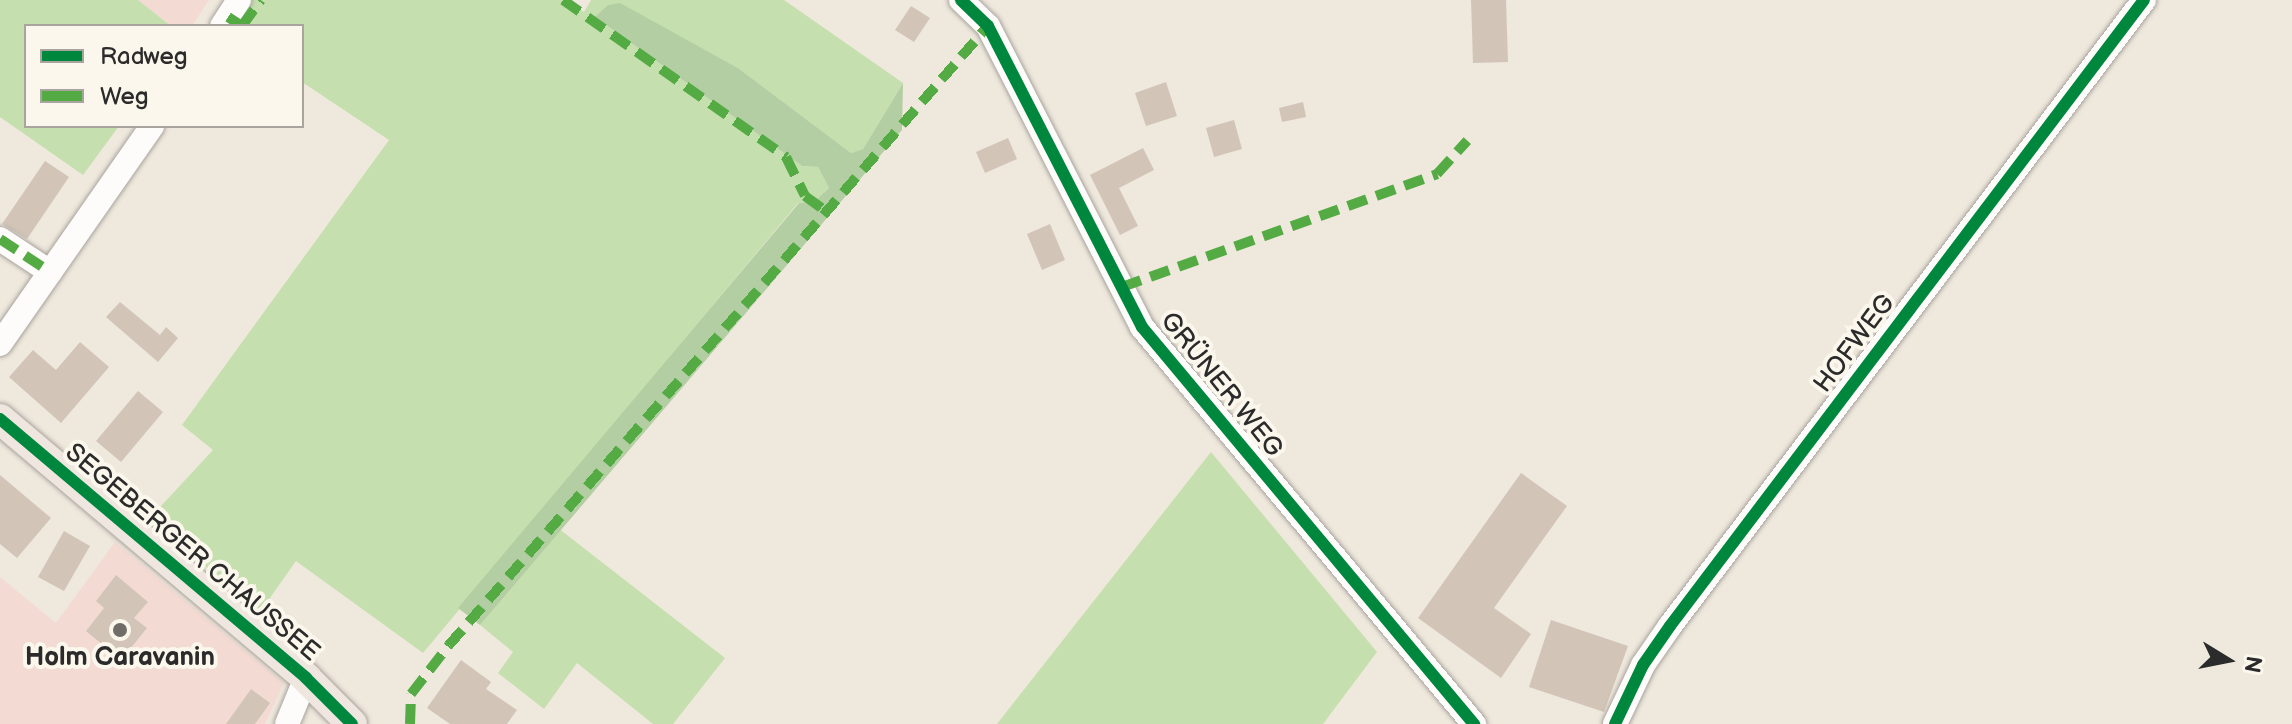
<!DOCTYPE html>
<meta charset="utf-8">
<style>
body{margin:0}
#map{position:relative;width:2292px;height:724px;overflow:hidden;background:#efe8dd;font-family:"Balsamiq Sans",sans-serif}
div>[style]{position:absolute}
.built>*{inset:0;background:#f3dbd3}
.green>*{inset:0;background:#c6dfae}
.forest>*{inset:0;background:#b4cea3}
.building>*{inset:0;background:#d2c5b8}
.roads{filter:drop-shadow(0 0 2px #a8a49e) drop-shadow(0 0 2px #a8a49e)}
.minor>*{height:24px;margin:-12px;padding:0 12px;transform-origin:12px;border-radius:12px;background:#fdfcfa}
.major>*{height:30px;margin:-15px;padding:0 15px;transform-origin:15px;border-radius:15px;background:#efe6e0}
.quiet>*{height:10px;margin-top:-5px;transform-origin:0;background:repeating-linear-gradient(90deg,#54ab44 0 20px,transparent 0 30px)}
.cycleway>*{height:12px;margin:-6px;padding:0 6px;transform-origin:6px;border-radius:6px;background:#00873e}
.dots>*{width:22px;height:22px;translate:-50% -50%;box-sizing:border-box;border:4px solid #fbf7ec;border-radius:50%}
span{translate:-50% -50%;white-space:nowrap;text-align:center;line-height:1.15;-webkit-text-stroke:8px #fbf7ec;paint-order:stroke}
.street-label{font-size:26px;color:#2b2b2b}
.poi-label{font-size:26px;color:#2b2b2b;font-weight:700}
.legend{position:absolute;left:24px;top:24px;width:280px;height:104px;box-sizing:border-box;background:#fbf7ec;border:2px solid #a8a59f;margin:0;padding:10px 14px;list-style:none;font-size:24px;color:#2b2b2b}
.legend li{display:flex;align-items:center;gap:16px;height:40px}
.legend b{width:40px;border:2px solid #a8a59f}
.north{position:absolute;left:2188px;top:620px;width:80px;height:80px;-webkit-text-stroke:6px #fbf7ec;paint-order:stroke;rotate:100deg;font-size:22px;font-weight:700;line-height:32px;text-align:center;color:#2b2b2b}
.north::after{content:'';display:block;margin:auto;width:28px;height:36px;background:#2b2b2b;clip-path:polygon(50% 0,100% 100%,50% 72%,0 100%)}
</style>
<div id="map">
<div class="built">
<div style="clip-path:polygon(138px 0,209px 0,192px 26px,171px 26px)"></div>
<div style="clip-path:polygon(115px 542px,284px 683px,265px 724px,0 724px,0 577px,56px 623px)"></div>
</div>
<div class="green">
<div style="clip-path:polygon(0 0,138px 0,171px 26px,26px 26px,26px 126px,119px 126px,83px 175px,0 117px)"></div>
<div style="clip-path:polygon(252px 0,566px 0,584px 12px,591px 0,784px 0,903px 83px,863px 149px,851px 153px,738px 68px,620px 4px,608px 5px,596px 18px,802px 166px,818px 167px,829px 188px,815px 201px,798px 203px,423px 653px,296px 561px,260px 612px,149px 519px,213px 450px,182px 425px,389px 140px,302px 82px,302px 26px,234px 26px)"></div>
<div style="clip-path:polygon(1211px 452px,1377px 652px,1323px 724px,997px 724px)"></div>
<div style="clip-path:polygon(558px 528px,725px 658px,673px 724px,653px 724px,577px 663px,544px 709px,498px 673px,513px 652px,480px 625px)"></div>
</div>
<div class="forest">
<div style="clip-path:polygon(620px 3px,738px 68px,851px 153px,863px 149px,903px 83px,902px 130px,480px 625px,458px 608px,799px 203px,815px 201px,829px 188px,818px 167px,802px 166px,595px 17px,608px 5px)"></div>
</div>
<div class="building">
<div style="clip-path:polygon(1471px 0,1506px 0,1508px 62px,1473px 63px)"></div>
<div style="clip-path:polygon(911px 6px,930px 18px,914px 42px,895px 30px)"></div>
<div style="clip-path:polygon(1166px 82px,1177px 116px,1146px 126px,1135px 93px)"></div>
<div style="clip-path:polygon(1303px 102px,1306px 117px,1282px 122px,1279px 108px)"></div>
<div style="clip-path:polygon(1234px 120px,1242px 149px,1214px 157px,1206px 128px)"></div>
<div style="clip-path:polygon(1008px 138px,1017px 159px,985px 173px,976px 152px)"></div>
<div style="clip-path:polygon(1143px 148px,1154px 170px,1119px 188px,1138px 226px,1120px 235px,1090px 175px)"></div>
<div style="clip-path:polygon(45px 161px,69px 177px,27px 239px,2px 224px)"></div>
<div style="clip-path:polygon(1050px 224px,1065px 260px,1042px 270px,1027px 234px)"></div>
<div style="clip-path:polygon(120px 302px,160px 335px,166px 327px,178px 338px,158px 362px,106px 317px)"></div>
<div style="clip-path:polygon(80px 342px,109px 367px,61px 423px,9px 377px,33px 350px,56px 370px)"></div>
<div style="clip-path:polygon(138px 391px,163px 412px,121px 462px,96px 441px)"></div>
<div style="clip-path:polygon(1521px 473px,1567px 506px,1494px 608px,1531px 634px,1501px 678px,1418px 618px)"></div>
<div style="clip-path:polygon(0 475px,51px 518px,17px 558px,0 544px)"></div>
<div style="clip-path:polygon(64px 531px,90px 546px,64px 591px,38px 577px)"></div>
<div style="clip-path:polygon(116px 575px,148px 602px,134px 618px,147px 628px,121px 660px,86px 631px,104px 608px,96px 601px)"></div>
<div style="clip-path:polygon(1551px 620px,1628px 646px,1604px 712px,1529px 687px)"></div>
<div style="clip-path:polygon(461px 660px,491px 682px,486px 689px,517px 710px,507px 724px,450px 724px,427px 708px)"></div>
<div style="clip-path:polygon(251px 689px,270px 703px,255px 724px,226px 724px)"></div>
</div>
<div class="roads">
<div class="minor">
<div style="left:961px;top:0;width:37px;rotate:44deg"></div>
<div style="left:988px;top:26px;width:338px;rotate:62.9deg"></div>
<div style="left:1142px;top:327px;width:518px;rotate:50.1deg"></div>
<div style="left:222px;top:26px;width:31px;rotate:-57deg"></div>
<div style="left:0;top:239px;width:60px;rotate:33.4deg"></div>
<div style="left:0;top:344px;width:266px;rotate:-55.1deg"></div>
<div style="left:287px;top:724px;width:50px;rotate:-67.6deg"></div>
<div style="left:1615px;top:724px;width:65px;rotate:-64.6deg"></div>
<div style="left:1643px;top:665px;width:47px;rotate:-55.3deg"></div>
<div style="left:1670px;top:626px;width:785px;rotate:-52.87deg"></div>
</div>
<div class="major">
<div style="left:0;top:419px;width:401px;rotate:40.2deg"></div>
<div style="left:306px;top:678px;width:65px;rotate:45deg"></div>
</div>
</div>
<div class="quiet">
<div style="left:563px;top:0;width:273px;rotate:35.1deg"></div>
<div style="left:786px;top:157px;width:43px;rotate:64deg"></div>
<div style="left:805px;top:196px;width:27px;rotate:36deg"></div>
<div style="left:228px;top:17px;width:17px;rotate:33deg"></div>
<div style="left:242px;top:26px;width:32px;rotate:-54deg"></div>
<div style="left:0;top:239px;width:60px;rotate:33.4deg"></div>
<div style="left:1122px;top:287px;width:335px;rotate:-19.7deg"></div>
<div style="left:1437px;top:174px;width:45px;rotate:-47.7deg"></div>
<div style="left:410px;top:724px;width:30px;rotate:-88deg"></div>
<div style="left:411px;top:694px;width:62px;rotate:-52.2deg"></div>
<div style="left:449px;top:645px;width:821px;rotate:-48.95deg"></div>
</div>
<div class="cycleway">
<div style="left:961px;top:0;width:37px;rotate:44deg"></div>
<div style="left:988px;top:26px;width:338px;rotate:62.9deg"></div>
<div style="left:1142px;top:327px;width:518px;rotate:50.1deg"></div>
<div style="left:0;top:419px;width:401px;rotate:40.2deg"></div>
<div style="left:306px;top:678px;width:65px;rotate:45deg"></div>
<div style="left:1615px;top:724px;width:65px;rotate:-64.6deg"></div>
<div style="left:1643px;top:665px;width:47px;rotate:-55.3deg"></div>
<div style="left:1670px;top:626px;width:785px;rotate:-52.87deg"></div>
</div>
<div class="dots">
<div style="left:120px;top:630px;background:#706d69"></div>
</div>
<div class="street-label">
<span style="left:1855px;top:344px;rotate:-53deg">HOFWEG</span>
<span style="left:1221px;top:385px;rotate:51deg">GRÜNER WEG</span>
<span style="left:192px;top:553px;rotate:40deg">SEGEBERGER CHAUSSEE</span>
</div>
<div class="poi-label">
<span style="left:120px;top:658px">Holm Caravanin</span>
</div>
<ul class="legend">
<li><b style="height:10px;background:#00873e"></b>Radweg</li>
<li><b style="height:10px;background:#54ab44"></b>Weg</li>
</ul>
<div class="north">N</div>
</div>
